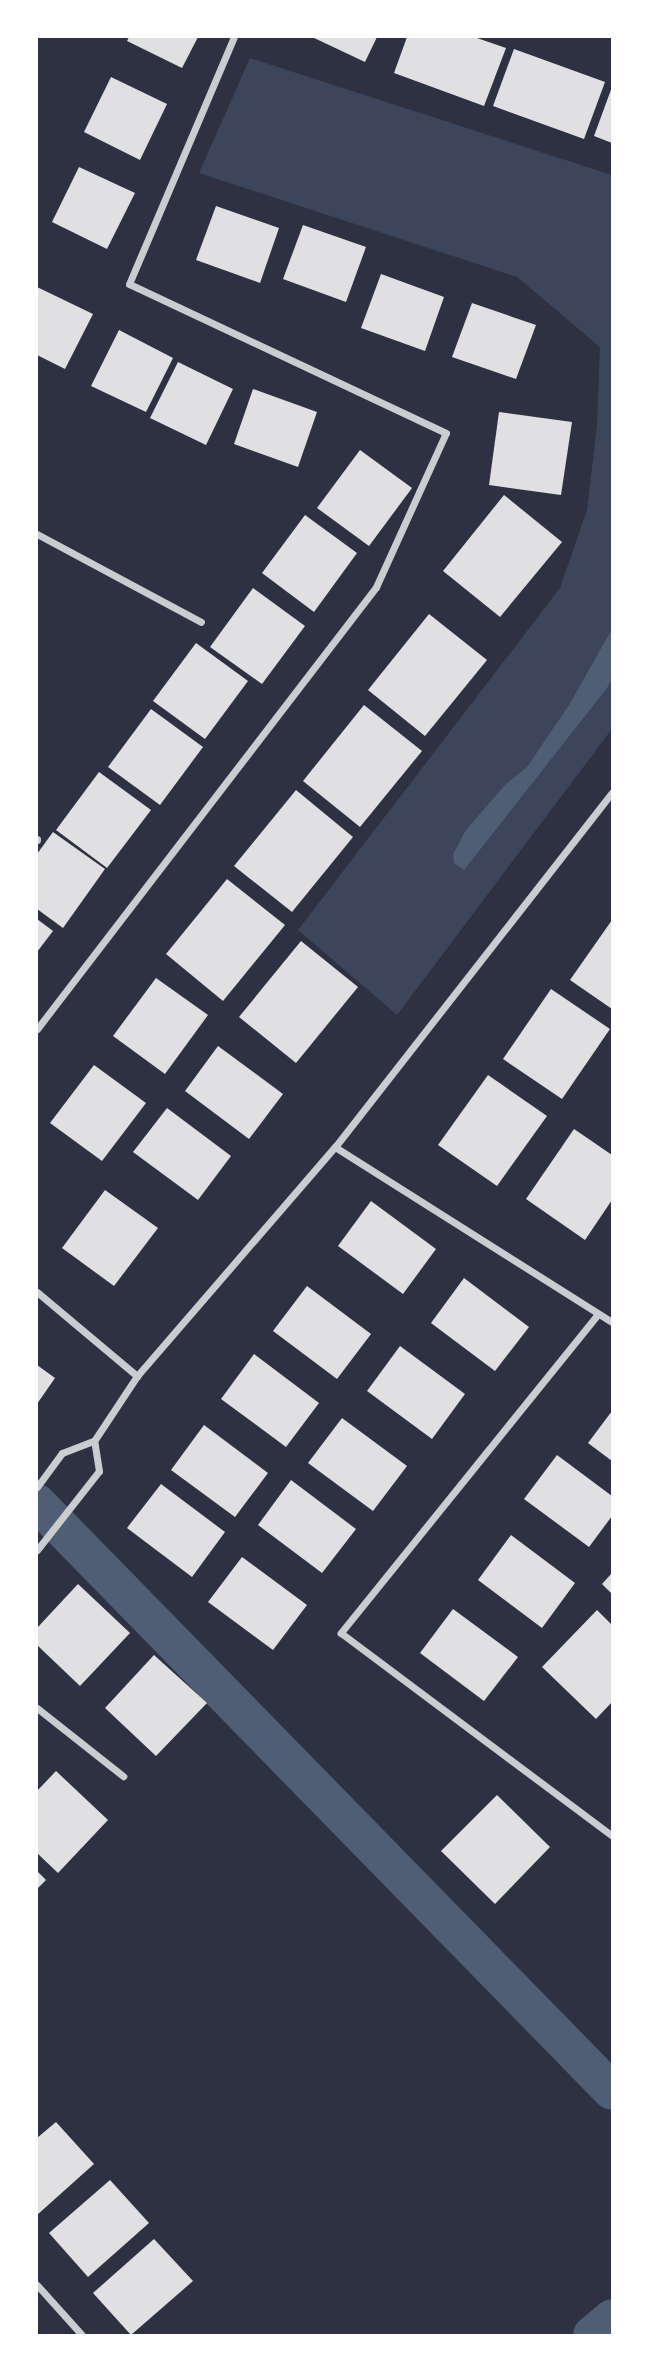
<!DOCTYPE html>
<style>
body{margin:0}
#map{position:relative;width:649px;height:2372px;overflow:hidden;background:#2d3142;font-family:"Work Sans",sans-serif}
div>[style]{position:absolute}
.green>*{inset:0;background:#3c4559}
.water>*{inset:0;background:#4f5d75}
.canal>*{height:38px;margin:-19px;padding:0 19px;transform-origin:19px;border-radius:19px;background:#4f5d75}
.building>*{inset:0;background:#e0e0e3}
.minor>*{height:7px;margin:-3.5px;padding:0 3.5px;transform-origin:3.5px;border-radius:3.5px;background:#caccd0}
span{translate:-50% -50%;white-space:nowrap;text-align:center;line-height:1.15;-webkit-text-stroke:7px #fff;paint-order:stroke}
.frame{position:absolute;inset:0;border:38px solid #fff;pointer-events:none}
</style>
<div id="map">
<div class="green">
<div style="clip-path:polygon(250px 58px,612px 175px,612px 729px,397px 1015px,298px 930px,560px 588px,587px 510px,597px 425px,600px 347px,517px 277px,199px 173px)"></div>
</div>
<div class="water">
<div style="clip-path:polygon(612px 629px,612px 679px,607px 688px,464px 870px,454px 863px,453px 854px,466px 830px,505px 785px,527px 767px,569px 705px)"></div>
</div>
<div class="canal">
<div style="left:37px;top:1503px;width:822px;rotate:45.64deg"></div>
<div style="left:592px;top:2335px;width:26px;rotate:-40deg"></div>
</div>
<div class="building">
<div style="clip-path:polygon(129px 37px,198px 37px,182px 68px,127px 41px)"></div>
<div style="clip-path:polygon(312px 37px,377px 37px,365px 62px)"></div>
<div style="clip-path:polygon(407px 37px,474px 37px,506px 48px,484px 106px,394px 73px)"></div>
<div style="clip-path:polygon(514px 49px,605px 82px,584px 139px,493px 106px)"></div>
<div style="clip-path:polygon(111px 77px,167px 104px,140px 160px,84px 132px)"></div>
<div style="clip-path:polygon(612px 87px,612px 143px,594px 136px)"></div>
<div style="clip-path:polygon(79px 167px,135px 193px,107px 249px,52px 222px)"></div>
<div style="clip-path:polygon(216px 206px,279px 228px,260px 283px,196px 260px)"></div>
<div style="clip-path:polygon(303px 225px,366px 247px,346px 302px,283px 279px)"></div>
<div style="clip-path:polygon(381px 274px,444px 297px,425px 351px,361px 328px)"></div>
<div style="clip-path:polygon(37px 287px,93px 314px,65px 369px,37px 355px)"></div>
<div style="clip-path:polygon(472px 303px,536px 325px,516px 379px,452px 357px)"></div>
<div style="clip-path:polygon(119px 330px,173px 358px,146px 412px,91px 386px)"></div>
<div style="clip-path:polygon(178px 362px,233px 389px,206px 445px,150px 418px)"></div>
<div style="clip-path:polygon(253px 389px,317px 412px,298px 467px,234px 444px)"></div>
<div style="clip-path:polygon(499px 412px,572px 422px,561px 495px,489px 485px)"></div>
<div style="clip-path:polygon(360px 450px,412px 488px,369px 546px,317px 508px)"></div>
<div style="clip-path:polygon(504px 495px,562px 542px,500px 617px,443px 571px)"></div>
<div style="clip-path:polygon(305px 515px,357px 553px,314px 612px,262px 573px)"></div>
<div style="clip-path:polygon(253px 588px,305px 626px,262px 684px,210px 647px)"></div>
<div style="clip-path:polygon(429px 614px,487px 660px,425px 736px,368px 690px)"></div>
<div style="clip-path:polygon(196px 643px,248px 681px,205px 739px,153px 701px)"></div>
<div style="clip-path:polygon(364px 705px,422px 751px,360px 827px,303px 781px)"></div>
<div style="clip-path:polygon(151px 709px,203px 747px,160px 805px,108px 767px)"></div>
<div style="clip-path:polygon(99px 772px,151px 810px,107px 868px,56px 830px)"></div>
<div style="clip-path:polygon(296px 790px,353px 837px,292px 912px,234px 866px)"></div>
<div style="clip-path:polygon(53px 832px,105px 869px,63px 928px,37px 909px,37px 854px)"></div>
<div style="clip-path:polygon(227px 879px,285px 925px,223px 1001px,166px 954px)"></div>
<div style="clip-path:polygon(37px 919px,53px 931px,37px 952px)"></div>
<div style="clip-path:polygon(612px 920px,612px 1009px,570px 980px)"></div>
<div style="clip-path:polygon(301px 941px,358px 987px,296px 1063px,239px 1017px)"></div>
<div style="clip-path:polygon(156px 978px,208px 1015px,165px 1074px,113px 1036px)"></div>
<div style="clip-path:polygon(551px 989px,610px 1029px,562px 1099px,503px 1059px)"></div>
<div style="clip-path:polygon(218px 1046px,283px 1094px,249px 1139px,185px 1091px)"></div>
<div style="clip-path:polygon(94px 1065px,146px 1103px,102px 1161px,50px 1123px)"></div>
<div style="clip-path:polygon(488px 1075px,547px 1116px,497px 1186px,438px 1145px)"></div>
<div style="clip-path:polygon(167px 1108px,231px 1156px,198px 1200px,133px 1152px)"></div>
<div style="clip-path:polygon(574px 1129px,612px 1155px,612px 1200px,585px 1240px,526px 1199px)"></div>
<div style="clip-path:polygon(105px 1190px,158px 1228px,114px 1286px,62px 1248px)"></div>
<div style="clip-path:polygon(371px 1201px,436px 1249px,403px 1294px,338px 1246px)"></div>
<div style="clip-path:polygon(464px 1278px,529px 1327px,495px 1371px,431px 1323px)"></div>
<div style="clip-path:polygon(307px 1286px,371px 1334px,337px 1379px,273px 1331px)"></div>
<div style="clip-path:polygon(400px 1346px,465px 1394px,432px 1439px,367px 1391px)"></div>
<div style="clip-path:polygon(254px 1354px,319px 1403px,286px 1447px,221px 1399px)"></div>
<div style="clip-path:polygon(37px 1365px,55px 1378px,37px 1404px)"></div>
<div style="clip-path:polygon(612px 1411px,612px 1461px,588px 1443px)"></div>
<div style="clip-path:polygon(342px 1418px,407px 1466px,373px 1511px,308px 1463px)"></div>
<div style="clip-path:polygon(204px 1425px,268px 1473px,235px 1517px,171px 1470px)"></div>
<div style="clip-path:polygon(557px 1455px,612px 1496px,612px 1516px,589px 1547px,524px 1499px)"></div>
<div style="clip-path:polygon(291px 1480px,356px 1529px,322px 1573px,258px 1525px)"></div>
<div style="clip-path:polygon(161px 1484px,225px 1532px,192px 1577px,127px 1528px)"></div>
<div style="clip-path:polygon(511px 1535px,575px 1583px,542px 1628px,478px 1580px)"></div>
<div style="clip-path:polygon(242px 1557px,307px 1605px,273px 1650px,208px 1602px)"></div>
<div style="clip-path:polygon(612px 1573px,612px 1594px,602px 1584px)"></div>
<div style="clip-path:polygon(78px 1584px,130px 1633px,80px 1686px,37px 1645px,37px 1628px)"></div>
<div style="clip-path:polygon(453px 1609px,518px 1657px,484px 1701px,420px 1653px)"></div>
<div style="clip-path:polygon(597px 1610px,612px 1625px,612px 1702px,596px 1719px,542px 1667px)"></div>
<div style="clip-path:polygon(154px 1655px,207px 1703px,156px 1756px,105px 1708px)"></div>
<div style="clip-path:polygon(56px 1771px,108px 1820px,58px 1873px,37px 1853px,37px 1791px)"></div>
<div style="clip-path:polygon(497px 1795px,550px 1847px,495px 1904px,441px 1851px)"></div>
<div style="clip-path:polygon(37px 1871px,46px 1880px,37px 1889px)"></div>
<div style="clip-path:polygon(56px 2122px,94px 2164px,37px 2215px,37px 2138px)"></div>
<div style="clip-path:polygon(110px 2180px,149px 2223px,88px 2277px,49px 2233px)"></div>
<div style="clip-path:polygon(154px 2239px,193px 2281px,131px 2335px,93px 2293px)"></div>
</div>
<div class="minor">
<div style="left:37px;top:534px;width:186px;rotate:28.2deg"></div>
<div style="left:37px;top:839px;width:1px;rotate:90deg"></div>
<div style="left:37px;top:1029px;width:557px;rotate:-52.51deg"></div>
<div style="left:376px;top:587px;width:169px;rotate:-65.6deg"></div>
<div style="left:446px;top:433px;width:350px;rotate:-154.8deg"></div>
<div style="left:129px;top:284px;width:268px;rotate:-67deg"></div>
<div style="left:335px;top:1147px;width:328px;rotate:32.3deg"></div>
<div style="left:37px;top:1292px;width:131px;rotate:40deg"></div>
<div style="left:598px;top:1314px;width:410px;rotate:128.9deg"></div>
<div style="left:341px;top:1633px;width:339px;rotate:36.8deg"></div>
<div style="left:37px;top:1487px;width:42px;rotate:-53.7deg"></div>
<div style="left:62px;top:1453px;width:34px;rotate:-21deg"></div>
<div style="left:37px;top:1550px;width:100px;rotate:-51.9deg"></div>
<div style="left:99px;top:1471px;width:30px;rotate:-99deg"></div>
<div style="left:94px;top:1441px;width:78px;rotate:-56.5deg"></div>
<div style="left:137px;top:1376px;width:303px;rotate:-49.2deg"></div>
<div style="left:335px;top:1147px;width:450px;rotate:-52deg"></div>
<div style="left:37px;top:1708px;width:110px;rotate:38.3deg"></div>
<div style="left:37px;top:2285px;width:67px;rotate:48deg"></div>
</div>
<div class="frame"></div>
</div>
